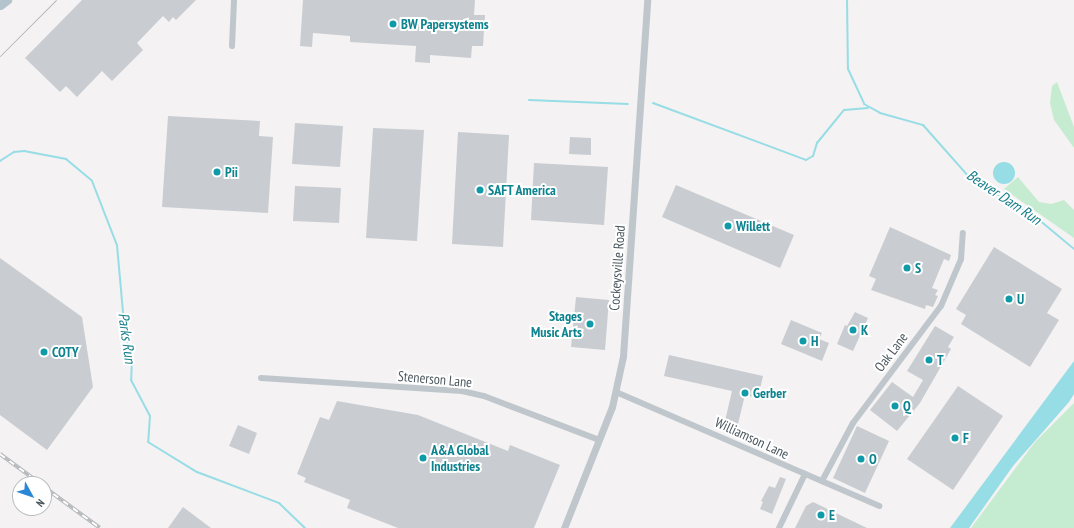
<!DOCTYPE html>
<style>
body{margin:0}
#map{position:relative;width:1074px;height:528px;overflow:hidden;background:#f4f2f2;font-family:"PT Sans Narrow",sans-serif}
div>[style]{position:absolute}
.green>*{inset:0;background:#c5ecd0}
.water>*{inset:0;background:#97dde5}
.round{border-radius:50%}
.stream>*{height:2px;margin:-1px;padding:0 1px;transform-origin:1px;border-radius:1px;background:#97dde5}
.building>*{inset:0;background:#c9cdd1}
.minor>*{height:6px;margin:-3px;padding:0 3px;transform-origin:3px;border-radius:3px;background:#bfc7cd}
.tertiary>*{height:7px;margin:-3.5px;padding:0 3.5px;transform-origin:3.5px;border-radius:3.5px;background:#bfc7cd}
.primary>*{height:9px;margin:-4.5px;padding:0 4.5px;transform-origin:4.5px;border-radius:4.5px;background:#b4c4cd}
.tram>*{height:1px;margin:-0.5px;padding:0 0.5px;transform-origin:0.5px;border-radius:0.5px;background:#b5b8bb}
.rail>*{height:3.5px;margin-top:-1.75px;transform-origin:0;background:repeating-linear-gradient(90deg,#fff 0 6px,#b5b8bb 0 12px);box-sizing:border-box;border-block:1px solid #b5b8bb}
.dots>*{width:11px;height:11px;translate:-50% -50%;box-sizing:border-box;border:2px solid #fff;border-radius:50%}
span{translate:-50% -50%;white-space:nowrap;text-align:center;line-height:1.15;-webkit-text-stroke:4px #fff;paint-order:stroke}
.culture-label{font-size:14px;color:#0d838f;font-weight:700}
.left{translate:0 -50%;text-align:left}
.right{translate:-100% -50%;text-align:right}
.street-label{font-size:14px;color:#4b575e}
.water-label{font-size:15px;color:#19808c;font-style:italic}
.north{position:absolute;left:12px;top:476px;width:40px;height:40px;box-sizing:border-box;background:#fff;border:1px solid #b7bcbf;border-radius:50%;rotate:130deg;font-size:11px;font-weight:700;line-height:16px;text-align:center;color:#4b575e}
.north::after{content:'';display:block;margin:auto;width:14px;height:18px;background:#2b87d5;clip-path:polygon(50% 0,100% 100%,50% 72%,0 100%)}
</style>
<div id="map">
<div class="green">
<div style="clip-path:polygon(1057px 82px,1074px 127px,1074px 148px,1054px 120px,1050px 103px,1052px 86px)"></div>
<div style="clip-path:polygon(1018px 177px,1039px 202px,1051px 204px,1064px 200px,1074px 210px,1074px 238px,1004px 189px)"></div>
<div style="clip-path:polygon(1074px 403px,1074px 528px,971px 528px,1035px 442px)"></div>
</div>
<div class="water">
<div class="round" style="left:993px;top:162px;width:22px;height:22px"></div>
<div style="clip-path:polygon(1074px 361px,1074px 394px,1069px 402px,1013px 466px,969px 528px,950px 528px)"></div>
</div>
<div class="stream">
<div style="left:847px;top:0;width:69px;rotate:89.2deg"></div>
<div style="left:848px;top:69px;width:38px;rotate:65deg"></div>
<div style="left:864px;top:104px;width:18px;rotate:29deg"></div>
<div style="left:880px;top:113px;width:45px;rotate:15.6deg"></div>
<div style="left:923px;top:125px;width:69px;rotate:48.5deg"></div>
<div style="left:969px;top:177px;width:81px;rotate:31.3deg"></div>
<div style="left:1038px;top:219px;width:47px;rotate:39.8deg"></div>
<div style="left:529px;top:100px;width:99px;rotate:2.3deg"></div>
<div style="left:653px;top:103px;width:163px;rotate:20.4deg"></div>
<div style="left:806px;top:160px;width:8px;rotate:-30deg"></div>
<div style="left:813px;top:156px;width:14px;rotate:-73deg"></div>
<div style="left:817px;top:143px;width:43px;rotate:-50.7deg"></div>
<div style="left:844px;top:110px;width:24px;rotate:-5deg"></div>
<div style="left:0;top:161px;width:17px;rotate:-33deg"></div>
<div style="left:14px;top:152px;width:10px;rotate:-6deg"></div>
<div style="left:24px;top:151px;width:43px;rotate:10.8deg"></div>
<div style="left:66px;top:159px;width:34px;rotate:40deg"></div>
<div style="left:92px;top:181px;width:69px;rotate:68.7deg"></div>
<div style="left:117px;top:245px;width:89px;rotate:84.9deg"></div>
<div style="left:125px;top:334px;width:24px;rotate:73deg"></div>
<div style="left:132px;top:357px;width:23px;rotate:92deg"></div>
<div style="left:131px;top:380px;width:41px;rotate:62.2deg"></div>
<div style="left:150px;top:416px;width:26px;rotate:94deg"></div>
<div style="left:148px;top:442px;width:57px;rotate:31.5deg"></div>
<div style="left:197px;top:472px;width:88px;rotate:20.7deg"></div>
<div style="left:279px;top:503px;width:36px;rotate:44deg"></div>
</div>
<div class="building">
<div style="clip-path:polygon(82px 0,196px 0,176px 20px,173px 17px,169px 22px,163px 16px,137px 43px,143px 50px,112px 81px,102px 71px,77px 97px,66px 86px,60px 92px,25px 58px)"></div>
<div style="clip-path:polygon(303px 0,475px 0,474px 15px,485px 15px,483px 46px,472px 46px,471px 58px,430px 55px,430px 63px,415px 62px,416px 46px,350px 42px,350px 36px,313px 33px,312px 47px,300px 46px)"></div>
<div style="clip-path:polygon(168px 116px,260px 121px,259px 136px,273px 137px,268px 213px,162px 207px)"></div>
<div style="clip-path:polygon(295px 123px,343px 126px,340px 167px,292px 164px)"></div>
<div style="clip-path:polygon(373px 128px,424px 130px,417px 241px,366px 238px)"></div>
<div style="clip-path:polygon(458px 132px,509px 135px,503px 247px,452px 244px)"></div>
<div style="clip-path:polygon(570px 137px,591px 138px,591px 155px,569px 154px)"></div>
<div style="clip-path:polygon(534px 163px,608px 167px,604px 225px,531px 220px)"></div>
<div style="clip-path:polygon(676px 185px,794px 235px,780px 268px,662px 217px)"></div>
<div style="clip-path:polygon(295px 186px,341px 188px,339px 223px,293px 221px)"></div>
<div style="clip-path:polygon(890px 227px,951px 255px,949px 261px,944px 259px,932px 288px,938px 290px,935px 295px,938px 296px,933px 307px,926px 305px,925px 309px,871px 290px,876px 279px,869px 276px)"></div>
<div style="clip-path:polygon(994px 247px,1062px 289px,1047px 313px,1059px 320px,1030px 367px,961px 324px,966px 315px,956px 309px)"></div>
<div style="clip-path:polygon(0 258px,82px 317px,93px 387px,47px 450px,0 415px)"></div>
<div style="clip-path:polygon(576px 297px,609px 300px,605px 350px,571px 347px)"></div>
<div style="clip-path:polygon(855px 312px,868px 318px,853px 351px,837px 344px,845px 325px,847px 326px)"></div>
<div style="clip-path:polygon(791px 320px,822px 333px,819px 339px,829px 343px,822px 361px,781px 344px)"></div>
<div style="clip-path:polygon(935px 326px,954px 337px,948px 347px,951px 349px,920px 403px,897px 431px,870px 410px,892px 382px,913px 397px,923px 380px,907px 371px)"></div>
<div style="clip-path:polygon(669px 355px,763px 376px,758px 398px,745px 395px,737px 428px,724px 425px,732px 391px,664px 376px)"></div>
<div style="clip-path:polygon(958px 386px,1003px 416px,953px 490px,907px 459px)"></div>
<div style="clip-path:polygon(337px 401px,418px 415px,508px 451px,510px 445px,560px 465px,534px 528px,398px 528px,347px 508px,350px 500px,304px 482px,306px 478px,297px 474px,320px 417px,329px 420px)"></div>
<div style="clip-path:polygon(238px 425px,257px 433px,249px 454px,229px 446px)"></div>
<div style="clip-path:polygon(857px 426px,889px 441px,865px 493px,833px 478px)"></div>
<div style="clip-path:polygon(780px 477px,786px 479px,772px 514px,760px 509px,763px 502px,761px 501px,769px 486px,775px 488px)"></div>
<div style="clip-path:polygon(813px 502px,867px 528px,795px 528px,806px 506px)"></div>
<div style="clip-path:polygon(183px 507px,211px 528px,168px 528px)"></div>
</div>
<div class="minor">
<div style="left:232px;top:46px;width:46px;rotate:-87.5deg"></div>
<div style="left:261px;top:378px;width:201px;rotate:3.7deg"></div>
<div style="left:462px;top:391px;width:23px;rotate:13deg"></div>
<div style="left:484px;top:396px;width:123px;rotate:20.9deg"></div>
<div style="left:616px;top:392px;width:287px;rotate:23.4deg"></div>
<div style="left:822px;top:481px;width:66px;rotate:-61.9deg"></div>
<div style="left:853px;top:423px;width:146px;rotate:-53.1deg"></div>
<div style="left:941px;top:306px;width:51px;rotate:-66.9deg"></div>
<div style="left:961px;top:259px;width:26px;rotate:-86deg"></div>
<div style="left:779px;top:528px;width:60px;rotate:-64.3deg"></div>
</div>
<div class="tertiary">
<div style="left:564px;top:528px;width:130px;rotate:-68.4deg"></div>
<div style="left:612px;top:407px;width:52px;rotate:-77.8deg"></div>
<div style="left:623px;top:356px;width:357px;rotate:-86.1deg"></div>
</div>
<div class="primary">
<div style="left:0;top:5px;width:9px;rotate:-36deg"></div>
</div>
<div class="tram">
<div style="left:0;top:56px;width:79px;rotate:-45deg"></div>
</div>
<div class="rail">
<div style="left:0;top:454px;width:51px;rotate:36.2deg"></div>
<div style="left:44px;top:487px;width:69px;rotate:36.2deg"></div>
</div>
<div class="dots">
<div style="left:393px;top:24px;background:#0f9aa8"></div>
<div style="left:217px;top:172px;background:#0f9aa8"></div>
<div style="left:480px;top:190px;background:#0f9aa8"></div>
<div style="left:728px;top:226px;background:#0f9aa8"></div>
<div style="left:907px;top:268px;background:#0f9aa8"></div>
<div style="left:1009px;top:299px;background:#0f9aa8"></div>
<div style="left:590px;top:324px;background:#0f9aa8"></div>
<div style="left:853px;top:330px;background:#0f9aa8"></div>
<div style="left:803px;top:341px;background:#0f9aa8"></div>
<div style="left:44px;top:352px;background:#0f9aa8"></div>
<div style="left:929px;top:360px;background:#0f9aa8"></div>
<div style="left:745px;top:393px;background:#0f9aa8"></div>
<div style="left:895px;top:406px;background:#0f9aa8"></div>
<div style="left:955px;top:438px;background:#0f9aa8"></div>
<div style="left:423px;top:458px;background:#0f9aa8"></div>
<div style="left:861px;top:459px;background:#0f9aa8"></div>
<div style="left:821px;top:515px;background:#0f9aa8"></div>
</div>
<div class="culture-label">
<span class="left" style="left:401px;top:24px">BW Papersystems</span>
<span class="left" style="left:225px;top:172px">Pii</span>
<span class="left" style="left:488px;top:190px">SAFT America</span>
<span class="left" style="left:736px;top:226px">Willett</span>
<span class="left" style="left:915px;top:268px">S</span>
<span class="left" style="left:1017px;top:299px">U</span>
<span class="right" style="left:582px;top:324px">Stages<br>Music Arts</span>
<span class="left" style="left:861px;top:330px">K</span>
<span class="left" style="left:811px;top:341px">H</span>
<span class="left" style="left:52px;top:352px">COTY</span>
<span class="left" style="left:937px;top:360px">T</span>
<span class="left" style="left:753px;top:393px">Gerber</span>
<span class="left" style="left:903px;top:406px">Q</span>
<span class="left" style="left:963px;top:438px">F</span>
<span class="left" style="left:431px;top:458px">A&amp;A Global<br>Industries</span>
<span class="left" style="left:869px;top:459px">O</span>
<span class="left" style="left:829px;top:515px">E</span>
</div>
<div class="street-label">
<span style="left:617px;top:268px;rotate:-86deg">Cockeysville Road</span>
<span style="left:891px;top:352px;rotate:-53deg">Oak Lane</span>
<span style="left:435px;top:379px;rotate:5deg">Stenerson Lane</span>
<span style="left:752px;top:438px;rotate:25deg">Williamson Lane</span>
</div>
<div class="water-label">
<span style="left:1004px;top:197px;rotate:34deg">Beaver Dam Run</span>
<span style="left:127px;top:338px;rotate:82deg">Parks Run</span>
</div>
<div class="north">N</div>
</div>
